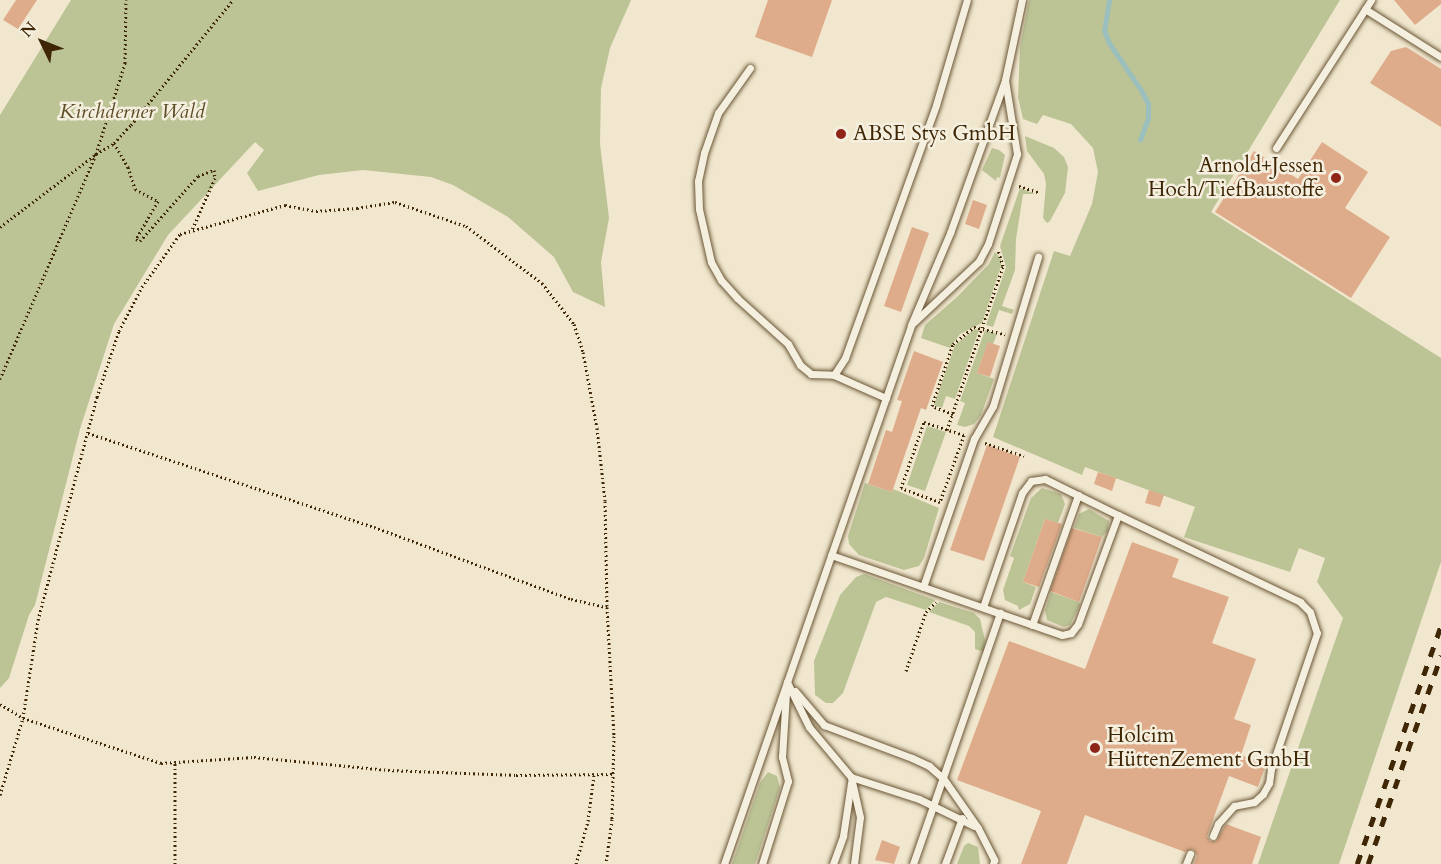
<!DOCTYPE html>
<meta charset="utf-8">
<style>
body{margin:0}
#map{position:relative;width:1441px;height:864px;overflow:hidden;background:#f0e7ce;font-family:Cardo,serif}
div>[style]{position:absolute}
.green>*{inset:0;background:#bcc496}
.stream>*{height:5px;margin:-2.5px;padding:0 2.5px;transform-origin:2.5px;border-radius:2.5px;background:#9bbfbd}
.building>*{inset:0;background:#dfac8b}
.path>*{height:3px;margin-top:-1.5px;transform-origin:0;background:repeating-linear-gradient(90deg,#3f2604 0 1.5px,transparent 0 4.5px)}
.roads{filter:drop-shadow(0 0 2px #6b5636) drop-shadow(0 0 2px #6b5636)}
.lane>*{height:7px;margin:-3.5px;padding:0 3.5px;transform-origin:3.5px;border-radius:3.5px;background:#f5efdf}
.rail>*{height:4.5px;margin-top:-2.25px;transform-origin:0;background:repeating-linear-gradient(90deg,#3f2604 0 10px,transparent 0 20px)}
.dots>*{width:16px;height:16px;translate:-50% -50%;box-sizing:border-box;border:3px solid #f5efdf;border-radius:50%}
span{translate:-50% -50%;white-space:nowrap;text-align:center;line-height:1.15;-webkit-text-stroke:5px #f5efdf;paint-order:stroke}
.park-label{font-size:21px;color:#5e4e28;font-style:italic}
.poi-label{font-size:21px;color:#3f2604}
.left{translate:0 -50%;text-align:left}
.right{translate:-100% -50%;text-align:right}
.north{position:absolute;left:12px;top:12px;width:60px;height:60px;-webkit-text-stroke:4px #f5efdf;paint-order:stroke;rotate:313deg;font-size:16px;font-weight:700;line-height:24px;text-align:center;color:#3f2604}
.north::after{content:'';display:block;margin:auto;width:21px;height:27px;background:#3f2604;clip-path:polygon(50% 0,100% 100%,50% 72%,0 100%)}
</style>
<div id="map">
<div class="green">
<div style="clip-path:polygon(71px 0,631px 0,610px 48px,601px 88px,600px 144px,609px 218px,601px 262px,605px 307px,573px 292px,554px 257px,508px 217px,453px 185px,431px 177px,363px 170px,319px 175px,258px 191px,247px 173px,264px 150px,255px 142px,168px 235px,114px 324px,80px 429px,35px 605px,29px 615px,9px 678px,0 688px,0 115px)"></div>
<div style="clip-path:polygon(1029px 0,1340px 0,1211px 212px,1441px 358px,1441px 562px,1339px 864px,1258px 864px,1343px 618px,1317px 582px,1325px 558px,1299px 548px,1290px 572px,1184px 537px,1195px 507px,1085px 467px,1082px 475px,993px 437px,1054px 251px,1070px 256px,1092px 204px,1098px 172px,1093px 148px,1071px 124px,1043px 115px,1037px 124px,1023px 119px,1018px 97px,1020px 47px)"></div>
<div style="clip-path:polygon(1025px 136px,1054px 148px,1064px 157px,1068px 167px,1065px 193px,1050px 221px,1047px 223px,1043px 218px,1046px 184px,1044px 174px,1027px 151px)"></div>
<div style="clip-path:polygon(992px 148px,999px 150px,1005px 155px,1000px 178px,997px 177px,996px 181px,982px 170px)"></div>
<div style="clip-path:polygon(1020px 188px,1035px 194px,1023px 194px,1016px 239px,1015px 270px,1002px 306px,1014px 310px,1012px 314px,999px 310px,993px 327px,986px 325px,1006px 267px,1000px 246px)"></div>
<div style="clip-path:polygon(995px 252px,1001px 259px,1001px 266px,982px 323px,960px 334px,950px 348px,921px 338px,925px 325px,957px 297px,989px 264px)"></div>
<div style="clip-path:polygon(975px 329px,979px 330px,955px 399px,946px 396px,942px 408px,934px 405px,955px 345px)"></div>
<div style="clip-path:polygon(985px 330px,997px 334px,993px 344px,988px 343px,977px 373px,994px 379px,981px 415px,974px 424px,965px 427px,957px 425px,965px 403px,960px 401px)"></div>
<div style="clip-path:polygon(927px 426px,946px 432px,925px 491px,907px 485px)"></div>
<div style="clip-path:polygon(865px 483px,892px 492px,893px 489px,939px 508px,924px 558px,919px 566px,904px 570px,859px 555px,849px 544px,848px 536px)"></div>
<div style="clip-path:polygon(1042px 488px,1061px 494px,1065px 504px,1058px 523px,1045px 519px,1023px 582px,1036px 587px,1030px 604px,1019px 610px,1018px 606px,1005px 600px,1003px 590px,1014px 558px,1010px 556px,1031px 498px)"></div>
<div style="clip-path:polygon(1089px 509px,1109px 521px,1108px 530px,1102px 537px,1074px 528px,1079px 514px)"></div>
<div style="clip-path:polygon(864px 574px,935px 600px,926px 610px,886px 597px,876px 602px,843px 693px,833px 703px,826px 703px,815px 695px,814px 661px,840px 595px,856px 577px)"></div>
<div style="clip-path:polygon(1051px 592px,1079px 602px,1080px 605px,1070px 625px,1064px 627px,1047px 620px,1045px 611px)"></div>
<div style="clip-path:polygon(939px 602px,974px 613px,980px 619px,985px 640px,984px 652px,975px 649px,975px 632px,969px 626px,929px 612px)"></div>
<div style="clip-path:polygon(768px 772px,777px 776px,780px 788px,755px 864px,732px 864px,760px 783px)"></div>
<div style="clip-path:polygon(968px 843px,978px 847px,980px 864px,957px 864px,964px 846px)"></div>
</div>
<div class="stream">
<div style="left:1109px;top:0;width:30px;rotate:99deg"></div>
<div style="left:1104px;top:30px;width:14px;rotate:69deg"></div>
<div style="left:1109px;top:43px;width:57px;rotate:55.8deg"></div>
<div style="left:1141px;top:90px;width:16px;rotate:63deg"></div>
<div style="left:1148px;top:104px;width:14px;rotate:90deg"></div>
<div style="left:1148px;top:118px;width:23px;rotate:110deg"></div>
</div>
<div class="building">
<div style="clip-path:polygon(16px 0,37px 0,18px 29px,3px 20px)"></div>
<div style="clip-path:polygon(768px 0,832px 0,812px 57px,755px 37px)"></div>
<div style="clip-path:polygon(1394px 0,1441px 0,1441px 4px,1415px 25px)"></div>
<div style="clip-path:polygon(1406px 47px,1441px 69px,1441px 127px,1370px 83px,1391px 51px)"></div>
<div style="clip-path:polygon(1322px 142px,1368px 172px,1345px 208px,1390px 237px,1351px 298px,1215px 212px,1254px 151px,1298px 179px)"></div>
<div style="clip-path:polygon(973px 200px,987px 205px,979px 229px,965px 224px)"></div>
<div style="clip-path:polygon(912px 227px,929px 233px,901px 312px,884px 306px)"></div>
<div style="clip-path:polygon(988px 342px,1000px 346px,990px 377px,977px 373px)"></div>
<div style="clip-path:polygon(914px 351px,943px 362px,926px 410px,921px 408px,892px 492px,868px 484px,886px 430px,892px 432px,902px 401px,897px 400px)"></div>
<div style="clip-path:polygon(987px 445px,1020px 457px,984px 561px,950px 550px)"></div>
<div style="clip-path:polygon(1098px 472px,1116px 478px,1112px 491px,1094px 484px)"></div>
<div style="clip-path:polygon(1149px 490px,1164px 495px,1160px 507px,1145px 503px)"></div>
<div style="clip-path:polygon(1045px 519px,1062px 524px,1039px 587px,1023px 582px)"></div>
<div style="clip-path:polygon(1072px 528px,1102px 537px,1079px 602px,1050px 591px)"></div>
<div style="clip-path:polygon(1132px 542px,1179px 559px,1172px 577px,1229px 597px,1212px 643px,1256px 659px,1234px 719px,1251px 725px,1241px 755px,1266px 764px,1258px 787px,1229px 776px,1207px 836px,1210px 841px,1216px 841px,1226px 824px,1261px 837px,1252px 864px,1194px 864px,1197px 856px,1193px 849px,1185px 852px,1085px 815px,1067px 864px,1021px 864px,1041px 811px,957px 780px,1009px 641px,1085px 669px)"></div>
<div style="clip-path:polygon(882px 840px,900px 847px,894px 864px,875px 860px)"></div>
</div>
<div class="path">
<div style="left:114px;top:143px;width:28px;rotate:60deg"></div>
<div style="left:128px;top:167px;width:23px;rotate:72deg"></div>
<div style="left:135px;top:189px;width:26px;rotate:28deg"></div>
<div style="left:158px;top:201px;width:44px;rotate:120.1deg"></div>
<div style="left:136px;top:239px;width:4px;rotate:27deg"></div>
<div style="left:140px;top:241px;width:87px;rotate:-48.3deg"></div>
<div style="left:198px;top:176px;width:17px;rotate:-21deg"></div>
<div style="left:214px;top:170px;width:8px;rotate:83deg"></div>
<div style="left:215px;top:178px;width:57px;rotate:113.9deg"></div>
<div style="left:1019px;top:186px;width:22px;rotate:18deg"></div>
<div style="left:0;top:227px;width:121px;rotate:-37.2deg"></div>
<div style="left:96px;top:154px;width:96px;rotate:-72.3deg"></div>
<div style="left:125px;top:63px;width:63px;rotate:-89.1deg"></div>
<div style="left:0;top:379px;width:245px;rotate:-66.9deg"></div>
<div style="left:96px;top:154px;width:21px;rotate:-31deg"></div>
<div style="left:114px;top:143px;width:25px;rotate:-47deg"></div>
<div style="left:131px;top:125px;width:161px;rotate:-50.8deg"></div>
<div style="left:953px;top:414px;width:22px;rotate:-159deg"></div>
<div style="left:932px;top:406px;width:65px;rotate:-71.3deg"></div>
<div style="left:953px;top:344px;width:27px;rotate:-39deg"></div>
<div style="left:974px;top:327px;width:32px;rotate:13deg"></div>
<div style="left:924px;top:422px;width:42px;rotate:18deg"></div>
<div style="left:964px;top:435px;width:71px;rotate:109.7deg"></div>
<div style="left:940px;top:502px;width:41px;rotate:-160.3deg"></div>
<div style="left:901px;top:488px;width:70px;rotate:-70.8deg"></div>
<div style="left:947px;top:430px;width:173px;rotate:-71.1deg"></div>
<div style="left:1003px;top:266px;width:17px;rotate:-107deg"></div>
<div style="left:88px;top:433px;width:301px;rotate:18.2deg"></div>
<div style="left:374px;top:527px;width:210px;rotate:20.1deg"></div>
<div style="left:571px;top:599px;width:37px;rotate:13deg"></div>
<div style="left:985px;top:443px;width:41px;rotate:18.4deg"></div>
<div style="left:906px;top:671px;width:62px;rotate:-71.3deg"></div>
<div style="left:926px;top:612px;width:14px;rotate:-45deg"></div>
<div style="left:0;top:704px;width:27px;rotate:31deg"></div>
<div style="left:23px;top:718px;width:145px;rotate:18.1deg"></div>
<div style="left:161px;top:763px;width:93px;rotate:-3.7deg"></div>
<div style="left:254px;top:757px;width:135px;rotate:5.5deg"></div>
<div style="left:388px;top:770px;width:128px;rotate:2.2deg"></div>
<div style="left:516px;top:775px;width:97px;rotate:-0.6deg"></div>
<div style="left:0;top:795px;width:80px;rotate:-73.4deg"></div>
<div style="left:23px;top:718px;width:99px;rotate:-81.3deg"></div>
<div style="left:38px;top:620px;width:231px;rotate:-75.2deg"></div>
<div style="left:97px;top:397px;width:70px;rotate:-71.6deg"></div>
<div style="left:119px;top:331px;width:50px;rotate:-62.4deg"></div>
<div style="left:142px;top:287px;width:65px;rotate:-54.4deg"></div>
<div style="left:180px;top:234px;width:109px;rotate:-15.4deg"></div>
<div style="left:285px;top:205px;width:32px;rotate:11deg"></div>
<div style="left:316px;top:211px;width:41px;rotate:-4.2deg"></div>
<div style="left:357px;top:208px;width:38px;rotate:-9deg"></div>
<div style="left:395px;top:202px;width:75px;rotate:18.7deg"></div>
<div style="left:466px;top:226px;width:95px;rotate:36.9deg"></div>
<div style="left:542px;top:283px;width:52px;rotate:52deg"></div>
<div style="left:574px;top:324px;width:29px;rotate:72deg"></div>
<div style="left:583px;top:352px;width:77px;rotate:79.6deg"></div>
<div style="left:597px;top:428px;width:73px;rotate:83.7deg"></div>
<div style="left:605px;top:501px;width:106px;rotate:88.9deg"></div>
<div style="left:607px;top:607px;width:129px;rotate:86.9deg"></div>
<div style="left:614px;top:736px;width:83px;rotate:91.4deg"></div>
<div style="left:612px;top:819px;width:45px;rotate:97.6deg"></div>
<div style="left:175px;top:864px;width:102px;rotate:-90deg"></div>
<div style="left:576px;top:864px;width:45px;rotate:-74.4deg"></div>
<div style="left:588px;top:821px;width:46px;rotate:-82.6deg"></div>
</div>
<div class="roads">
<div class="lane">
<div style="left:1365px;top:9px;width:90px;rotate:32.3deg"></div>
<div style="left:750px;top:68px;width:55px;rotate:125.4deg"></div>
<div style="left:718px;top:113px;width:42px;rotate:109.3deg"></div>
<div style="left:704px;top:153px;width:29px;rotate:102deg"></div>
<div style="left:698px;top:181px;width:28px;rotate:88deg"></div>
<div style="left:699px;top:209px;width:54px;rotate:77.2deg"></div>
<div style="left:711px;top:262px;width:21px;rotate:61deg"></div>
<div style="left:721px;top:280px;width:24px;rotate:48deg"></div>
<div style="left:737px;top:298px;width:69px;rotate:42deg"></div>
<div style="left:788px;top:344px;width:24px;rotate:60deg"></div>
<div style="left:800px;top:365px;width:14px;rotate:39deg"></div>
<div style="left:811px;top:374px;width:23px;rotate:2deg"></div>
<div style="left:834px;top:375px;width:20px;rotate:-57deg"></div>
<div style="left:845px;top:358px;width:269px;rotate:-70.2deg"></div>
<div style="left:936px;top:105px;width:109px;rotate:-73.6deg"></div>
<div style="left:1276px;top:148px;width:176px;rotate:-57.3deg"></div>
<div style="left:913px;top:323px;width:91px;rotate:-43.2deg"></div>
<div style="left:979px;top:261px;width:19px;rotate:-62deg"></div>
<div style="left:988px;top:244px;width:95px;rotate:-72.1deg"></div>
<div style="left:1017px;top:154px;width:75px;rotate:-99.2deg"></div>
<div style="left:834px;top:375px;width:57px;rotate:23.9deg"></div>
<div style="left:831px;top:555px;width:244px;rotate:19.1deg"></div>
<div style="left:1062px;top:635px;width:9px;rotate:-13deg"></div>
<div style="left:1071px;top:633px;width:11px;rotate:-52deg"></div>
<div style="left:1078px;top:624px;width:116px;rotate:-69.8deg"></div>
<div style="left:1118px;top:515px;width:202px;rotate:25.5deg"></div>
<div style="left:1300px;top:602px;width:14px;rotate:45deg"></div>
<div style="left:1310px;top:612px;width:22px;rotate:72deg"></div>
<div style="left:1317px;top:633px;width:144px;rotate:108.7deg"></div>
<div style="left:1271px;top:769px;width:14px;rotate:98deg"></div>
<div style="left:1269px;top:783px;width:13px;rotate:119deg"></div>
<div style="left:1263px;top:794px;width:12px;rotate:138deg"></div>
<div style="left:1254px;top:802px;width:20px;rotate:169deg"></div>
<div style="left:1234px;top:806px;width:24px;rotate:132deg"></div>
<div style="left:1218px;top:824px;width:13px;rotate:113deg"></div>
<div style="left:923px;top:587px;width:157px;rotate:-71deg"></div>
<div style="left:974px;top:439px;width:38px;rotate:-60deg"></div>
<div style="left:993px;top:406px;width:156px;rotate:-73.2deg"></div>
<div style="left:983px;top:607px;width:120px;rotate:-71.1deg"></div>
<div style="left:1022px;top:493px;width:15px;rotate:-53deg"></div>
<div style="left:1031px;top:481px;width:14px;rotate:-8deg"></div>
<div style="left:1045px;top:479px;width:81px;rotate:26.3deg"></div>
<div style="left:1032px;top:625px;width:138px;rotate:-70.5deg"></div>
<div style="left:795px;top:691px;width:45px;rotate:49.5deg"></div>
<div style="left:824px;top:725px;width:94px;rotate:20.6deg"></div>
<div style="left:912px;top:758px;width:19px;rotate:25deg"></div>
<div style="left:929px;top:766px;width:18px;rotate:41deg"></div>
<div style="left:943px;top:778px;width:61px;rotate:55deg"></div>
<div style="left:978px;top:828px;width:36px;rotate:63deg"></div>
<div style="left:994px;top:860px;width:4px;rotate:104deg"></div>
<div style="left:851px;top:777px;width:71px;rotate:17.9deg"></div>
<div style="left:919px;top:799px;width:61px;rotate:26.1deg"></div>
<div style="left:724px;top:864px;width:193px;rotate:-70.9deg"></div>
<div style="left:762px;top:864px;width:87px;rotate:-72.6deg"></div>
<div style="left:788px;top:781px;width:25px;rotate:-104deg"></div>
<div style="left:782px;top:757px;width:64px;rotate:-86.4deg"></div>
<div style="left:833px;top:864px;width:30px;rotate:-70deg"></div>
<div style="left:843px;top:836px;width:54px;rotate:-81.4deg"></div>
<div style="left:854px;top:864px;width:47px;rotate:-82.7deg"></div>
<div style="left:860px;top:817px;width:41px;rotate:-102.7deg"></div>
<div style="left:851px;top:777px;width:65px;rotate:-130deg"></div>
<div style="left:809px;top:727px;width:50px;rotate:-116.1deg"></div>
<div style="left:787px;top:682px;width:378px;rotate:-70.8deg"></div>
<div style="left:911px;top:325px;width:100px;rotate:-67deg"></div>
<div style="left:950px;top:233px;width:163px;rotate:-70.2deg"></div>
<div style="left:1005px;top:80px;width:82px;rotate:-78deg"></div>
<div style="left:913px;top:864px;width:266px;rotate:-70.9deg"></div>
<div style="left:945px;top:864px;width:49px;rotate:-69.7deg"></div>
<div style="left:1186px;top:864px;width:11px;rotate:-68deg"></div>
</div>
</div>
<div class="rail">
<div style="left:1357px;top:864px;width:253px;rotate:-70.6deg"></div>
<div style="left:1368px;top:864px;width:221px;rotate:-70.7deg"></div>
</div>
<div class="dots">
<div style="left:841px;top:134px;background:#8f2418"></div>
<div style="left:1336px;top:178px;background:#8f2418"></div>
<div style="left:1095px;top:748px;background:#8f2418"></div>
</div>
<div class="park-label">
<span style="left:132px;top:112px">Kirchderner Wald</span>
</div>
<div class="poi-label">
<span class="left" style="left:853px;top:134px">ABSE Stys GmbH</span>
<span class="right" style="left:1324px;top:178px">Arnold+Jessen<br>Hoch/TiefBaustoffe</span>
<span class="left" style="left:1107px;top:748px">Holcim<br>HüttenZement GmbH</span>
</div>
<div class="north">N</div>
</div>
